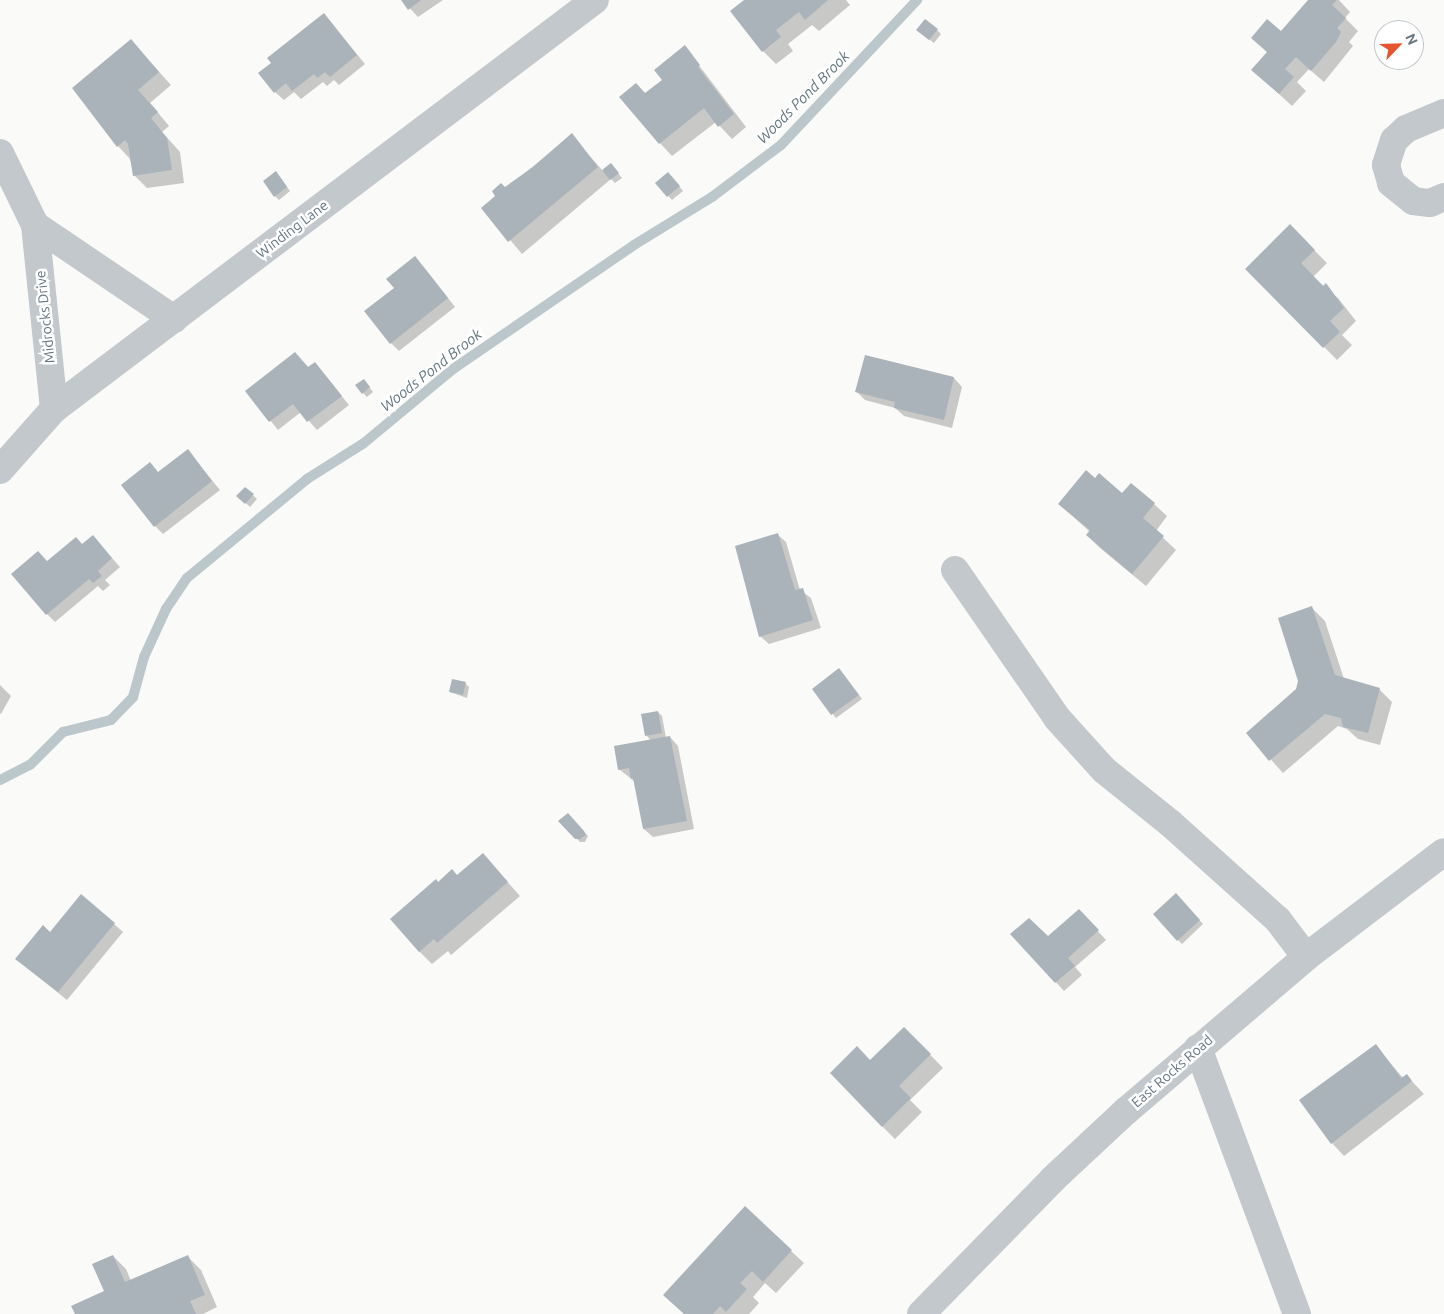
<!DOCTYPE html>
<style>
body{margin:0}
#map{position:relative;width:1444px;height:1314px;overflow:hidden;background:#fafaf8;font-family:Ubuntu,sans-serif}
div>[style]{position:absolute}
.shadow>*{inset:0;background:#0003}
.stream>*{height:10px;margin:-5px;padding:0 5px;transform-origin:5px;border-radius:5px;background:#bbc7cb}
.building>*{inset:0;background:#aab3b9}
.minor>*{height:28px;margin:-14px;padding:0 14px;transform-origin:14px;border-radius:14px;background:#c3c8cc}
span{translate:-50% -50%;white-space:nowrap;text-align:center;line-height:1.15;-webkit-text-stroke:5px #fff;paint-order:stroke}
.street-label{font-size:14px;color:#657683}
.water-label{font-size:15px;color:#60757c;font-style:italic}
.north{position:absolute;left:1374px;top:20px;width:50px;height:50px;box-sizing:border-box;background:#fff;border:1px solid #c1c8cd;border-radius:50%;rotate:66deg;font-size:14px;font-weight:700;line-height:20px;text-align:center;color:#657683}
.north::after{content:'';display:block;margin:auto;width:18px;height:22px;background:#e4572e;clip-path:polygon(50% 0,100% 100%,50% 72%,0 100%)}
</style>
<div id="map">
<div class="shadow">
<div style="clip-path:polygon(402px 0,443px 0,418px 17px)"></div>
<div style="clip-path:polygon(746px 0,846px 0,850px 5px,819px 31px,812px 25px,788px 44px,793px 51px,776px 64px,763px 51px)"></div>
<div style="clip-path:polygon(1310px 0,1339px 0,1350px 12px,1345px 18px,1358px 31px,1349px 42px,1353px 46px,1324px 82px,1309px 69px,1297px 82px,1306px 91px,1292px 106px,1253px 70px,1268px 53px,1253px 38px,1281px 33px)"></div>
<div style="clip-path:polygon(324px 14px,365px 64px,339px 85px,334px 80px,327px 86px,323px 82px,301px 99px,294px 92px,284px 100px,275px 92px)"></div>
<div style="clip-path:polygon(937px 30px,941px 34px,934px 43px,922px 34px)"></div>
<div style="clip-path:polygon(131px 41px,171px 85px,150px 103px,169px 126px,162px 132px,180px 152px,184px 183px,147px 188px,134px 175px,130px 159px,118px 146px)"></div>
<div style="clip-path:polygon(685px 47px,746px 127px,732px 139px,716px 122px,672px 156px,660px 143px,646px 94px,664px 80px)"></div>
<div style="clip-path:polygon(571px 135px,603px 171px,614px 168px,622px 178px,615px 183px,611px 179px,522px 254px,483px 208px)"></div>
<div style="clip-path:polygon(280px 177px,290px 191px,279px 200px,275px 196px)"></div>
<div style="clip-path:polygon(672px 177px,683px 191px,672px 200px,657px 183px)"></div>
<div style="clip-path:polygon(1290px 226px,1327px 263px,1313px 277px,1338px 298px,1356px 321px,1342px 335px,1352px 345px,1337px 360px,1247px 269px)"></div>
<div style="clip-path:polygon(423px 266px,455px 307px,399px 351px,391px 343px)"></div>
<div style="clip-path:polygon(295px 353px,309px 368px,315px 363px,349px 405px,317px 430px,301px 412px,278px 430px,247px 391px)"></div>
<div style="clip-path:polygon(866px 356px,954px 378px,962px 387px,952px 428px,904px 416px,895px 408px,865px 400px,857px 392px)"></div>
<div style="clip-path:polygon(367px 384px,373px 392px,367px 397px,363px 393px)"></div>
<div style="clip-path:polygon(188px 451px,220px 490px,163px 534px,155px 526px,158px 473px)"></div>
<div style="clip-path:polygon(1095px 480px,1122px 495px,1154px 504px,1167px 516px,1156px 531px,1176px 550px,1146px 586px,1100px 548px,1087px 535px,1090px 532px,1059px 504px)"></div>
<div style="clip-path:polygon(245px 488px,257px 499px,250px 507px,238px 496px)"></div>
<div style="clip-path:polygon(777px 534px,786px 542px,800px 590px,811px 598px,821px 628px,769px 644px,760px 636px)"></div>
<div style="clip-path:polygon(93px 537px,120px 567px,105px 580px,110px 585px,103px 591px,98px 586px,55px 622px,47px 614px,47px 562px,83px 546px)"></div>
<div style="clip-path:polygon(1312px 608px,1325px 621px,1344px 679px,1379px 689px,1392px 702px,1380px 745px,1358px 739px,1347px 729px,1338px 726px,1283px 773px,1247px 733px,1298px 690px)"></div>
<div style="clip-path:polygon(843px 674px,862px 699px,836px 718px,814px 689px)"></div>
<div style="clip-path:polygon(465px 683px,469px 687px,467px 698px,450px 692px)"></div>
<div style="clip-path:polygon(0 685px,11px 696px,1px 714px,0 713px)"></div>
<div style="clip-path:polygon(658px 712px,662px 716px,666px 738px,670px 737px,678px 746px,694px 829px,653px 837px,644px 829px,635px 782px,619px 769px,651px 741px,647px 736px)"></div>
<div style="clip-path:polygon(568px 815px,588px 836px,585px 842px,580px 842px,560px 821px)"></div>
<div style="clip-path:polygon(495px 868px,520px 896px,451px 955px,448px 951px,432px 964px,419px 951px,438px 883px)"></div>
<div style="clip-path:polygon(1180px 899px,1203px 924px,1182px 944px,1178px 940px)"></div>
<div style="clip-path:polygon(1087px 919px,1106px 940px,1075px 967px,1082px 975px,1064px 991px,1012px 934px,1048px 938px)"></div>
<div style="clip-path:polygon(114px 924px,123px 932px,67px 1000px,16px 959px,50px 934px)"></div>
<div style="clip-path:polygon(904px 1028px,943px 1068px,910px 1100px,922px 1112px,895px 1139px,882px 1126px,870px 1062px)"></div>
<div style="clip-path:polygon(1376px 1046px,1403px 1078px,1407px 1076px,1424px 1094px,1344px 1156px,1332px 1143px)"></div>
<div style="clip-path:polygon(791px 1251px,804px 1263px,776px 1293px,765px 1283px,753px 1297px,759px 1303px,749px 1314px,685px 1314px,665px 1295px)"></div>
<div style="clip-path:polygon(113px 1256px,126px 1269px,131px 1281px,188px 1257px,201px 1270px,217px 1307px,203px 1314px,76px 1314px,106px 1292px)"></div>
</div>
<div class="stream">
<div style="left:0;top:780px;width:34px;rotate:-27deg"></div>
<div style="left:30px;top:765px;width:47px;rotate:-45deg"></div>
<div style="left:63px;top:732px;width:49px;rotate:-14deg"></div>
<div style="left:111px;top:720px;width:32px;rotate:-46deg"></div>
<div style="left:133px;top:697px;width:41px;rotate:-74.6deg"></div>
<div style="left:144px;top:657px;width:53px;rotate:-65.4deg"></div>
<div style="left:166px;top:609px;width:37px;rotate:-56deg"></div>
<div style="left:187px;top:578px;width:156px;rotate:-39.5deg"></div>
<div style="left:307px;top:479px;width:67px;rotate:-32.3deg"></div>
<div style="left:364px;top:443px;width:116px;rotate:-39.7deg"></div>
<div style="left:453px;top:369px;width:219px;rotate:-34.4deg"></div>
<div style="left:634px;top:245px;width:92px;rotate:-31.6deg"></div>
<div style="left:712px;top:197px;width:86px;rotate:-37deg"></div>
<div style="left:781px;top:145px;width:199px;rotate:-46.8deg"></div>
</div>
<div class="building">
<div style="clip-path:polygon(401px 0,421px 0,408px 10px)"></div>
<div style="clip-path:polygon(744px 0,828px 0,805px 20px,799px 12px,776px 30px,781px 37px,762px 52px,730px 11px)"></div>
<div style="clip-path:polygon(1308px 0,1337px 0,1332px 5px,1346px 18px,1337px 28px,1341px 32px,1336px 42px,1311px 71px,1296px 57px,1285px 69px,1294px 77px,1279px 94px,1251px 70px,1267px 52px,1251px 38px,1267px 19px,1281px 31px)"></div>
<div style="clip-path:polygon(324px 13px,357px 55px,330px 77px,325px 72px,317px 78px,314px 74px,292px 91px,286px 83px,274px 93px,258px 73px,271px 63px,267px 58px)"></div>
<div style="clip-path:polygon(925px 19px,938px 29px,929px 40px,916px 30px)"></div>
<div style="clip-path:polygon(131px 39px,159px 72px,138px 90px,158px 112px,151px 118px,167px 138px,172px 170px,133px 176px,128px 144px,125px 140px,117px 147px,72px 88px)"></div>
<div style="clip-path:polygon(685px 45px,700px 65px,698px 67px,734px 114px,718px 127px,704px 108px,659px 144px,619px 97px,636px 83px,645px 93px,662px 80px,654px 70px)"></div>
<div style="clip-path:polygon(572px 133px,598px 167px,508px 242px,481px 208px,495px 196px,492px 191px,501px 183px,505px 187px,533px 167px)"></div>
<div style="clip-path:polygon(611px 163px,619px 173px,610px 180px,602px 170px)"></div>
<div style="clip-path:polygon(276px 171px,287px 187px,274px 197px,263px 181px)"></div>
<div style="clip-path:polygon(668px 172px,680px 186px,667px 197px,655px 183px)"></div>
<div style="clip-path:polygon(1290px 224px,1315px 250px,1301px 263px,1323px 286px,1326px 283px,1344px 308px,1330px 321px,1340px 332px,1323px 348px,1245px 269px)"></div>
<div style="clip-path:polygon(415px 256px,448px 298px,390px 344px,364px 311px,394px 288px,386px 279px)"></div>
<div style="clip-path:polygon(295px 352px,308px 367px,315px 362px,342px 396px,307px 422px,293px 404px,269px 422px,245px 391px)"></div>
<div style="clip-path:polygon(865px 355px,954px 377px,944px 420px,894px 408px,895px 402px,855px 392px)"></div>
<div style="clip-path:polygon(364px 379px,370px 387px,362px 394px,355px 385px)"></div>
<div style="clip-path:polygon(188px 449px,212px 481px,154px 527px,121px 485px,150px 462px,158px 472px)"></div>
<div style="clip-path:polygon(1086px 470px,1095px 478px,1099px 473px,1122px 493px,1131px 483px,1155px 503px,1143px 518px,1164px 536px,1132px 574px,1086px 535px,1090px 530px,1058px 504px)"></div>
<div style="clip-path:polygon(245px 487px,254px 494px,245px 504px,236px 496px)"></div>
<div style="clip-path:polygon(778px 533px,795px 590px,803px 588px,813px 620px,759px 637px,735px 546px)"></div>
<div style="clip-path:polygon(93px 535px,112px 558px,98px 571px,102px 576px,93px 583px,89px 579px,46px 615px,11px 574px,38px 551px,47px 561px,76px 537px,82px 544px)"></div>
<div style="clip-path:polygon(1312px 606px,1335px 675px,1380px 688px,1368px 733px,1343px 727px,1341px 718px,1325px 714px,1269px 761px,1246px 733px,1296px 689px,1298px 681px,1278px 618px)"></div>
<div style="clip-path:polygon(839px 668px,859px 695px,831px 715px,812px 689px)"></div>
<div style="clip-path:polygon(452px 679px,466px 682px,463px 695px,449px 692px)"></div>
<div style="clip-path:polygon(658px 711px,662px 733px,645px 736px,641px 714px)"></div>
<div style="clip-path:polygon(670px 736px,687px 821px,643px 829px,633px 778px,631px 779px,629px 768px,618px 770px,614px 746px)"></div>
<div style="clip-path:polygon(568px 813px,584px 831px,586px 835px,580px 839px,575px 839px,558px 821px)"></div>
<div style="clip-path:polygon(483px 853px,508px 882px,437px 943px,434px 939px,419px 952px,390px 919px,436px 879px,438px 882px,452px 869px,457px 875px)"></div>
<div style="clip-path:polygon(1176px 893px,1200px 920px,1177px 941px,1153px 914px)"></div>
<div style="clip-path:polygon(81px 894px,115px 923px,58px 992px,15px 959px,43px 925px,50px 932px)"></div>
<div style="clip-path:polygon(1079px 909px,1099px 930px,1068px 958px,1075px 966px,1055px 983px,1010px 934px,1029px 918px,1048px 936px)"></div>
<div style="clip-path:polygon(904px 1027px,931px 1054px,899px 1086px,911px 1098px,882px 1127px,830px 1073px,857px 1046px,870px 1060px)"></div>
<div style="clip-path:polygon(1376px 1044px,1401px 1078px,1407px 1074px,1412px 1081px,1331px 1144px,1299px 1100px)"></div>
<div style="clip-path:polygon(745px 1206px,792px 1250px,763px 1282px,752px 1271px,740px 1283px,747px 1289px,726px 1312px,720px 1306px,713px 1314px,684px 1314px,663px 1295px)"></div>
<div style="clip-path:polygon(113px 1255px,125px 1282px,188px 1255px,205px 1295px,190px 1301px,196px 1314px,75px 1314px,71px 1306px,104px 1291px,92px 1264px)"></div>
</div>
<div class="minor">
<div style="left:1444px;top:113px;width:41px;rotate:157.2deg"></div>
<div style="left:1406px;top:129px;width:16px;rotate:137deg"></div>
<div style="left:1394px;top:140px;width:26px;rotate:108deg"></div>
<div style="left:1386px;top:165px;width:19px;rotate:74deg"></div>
<div style="left:1391px;top:183px;width:28px;rotate:39deg"></div>
<div style="left:1413px;top:201px;width:17px;rotate:7deg"></div>
<div style="left:1430px;top:203px;width:15px;rotate:-23deg"></div>
<div style="left:0;top:153px;width:80px;rotate:64.1deg"></div>
<div style="left:35px;top:225px;width:185px;rotate:84.1deg"></div>
<div style="left:35px;top:225px;width:168px;rotate:34.1deg"></div>
<div style="left:0;top:470px;width:81px;rotate:-48.5deg"></div>
<div style="left:54px;top:409px;width:678px;rotate:-37.09deg"></div>
<div style="left:955px;top:570px;width:180px;rotate:55.4deg"></div>
<div style="left:1057px;top:718px;width:70px;rotate:47.9deg"></div>
<div style="left:1104px;top:770px;width:85px;rotate:38.8deg"></div>
<div style="left:1170px;top:823px;width:145px;rotate:41.9deg"></div>
<div style="left:1278px;top:920px;width:46px;rotate:52.9deg"></div>
<div style="left:1198px;top:1048px;width:284px;rotate:69.6deg"></div>
<div style="left:921px;top:1314px;width:189px;rotate:-45.6deg"></div>
<div style="left:1053px;top:1179px;width:100px;rotate:-43deg"></div>
<div style="left:1126px;top:1111px;width:237px;rotate:-40.5deg"></div>
<div style="left:1306px;top:957px;width:173px;rotate:-37.3deg"></div>
</div>
<div class="street-label">
<span style="left:292px;top:229px;rotate:-37deg">Winding Lane</span>
<span style="left:45px;top:317px;rotate:-96deg">Midrocks Drive</span>
<span style="left:1172px;top:1071px;rotate:-41deg">East Rocks Road</span>
</div>
<div class="water-label">
<span style="left:803px;top:97px;rotate:-45deg">Woods Pond Brook</span>
<span style="left:431px;top:370px;rotate:-38deg">Woods Pond Brook</span>
</div>
<div class="north">N</div>
</div>
